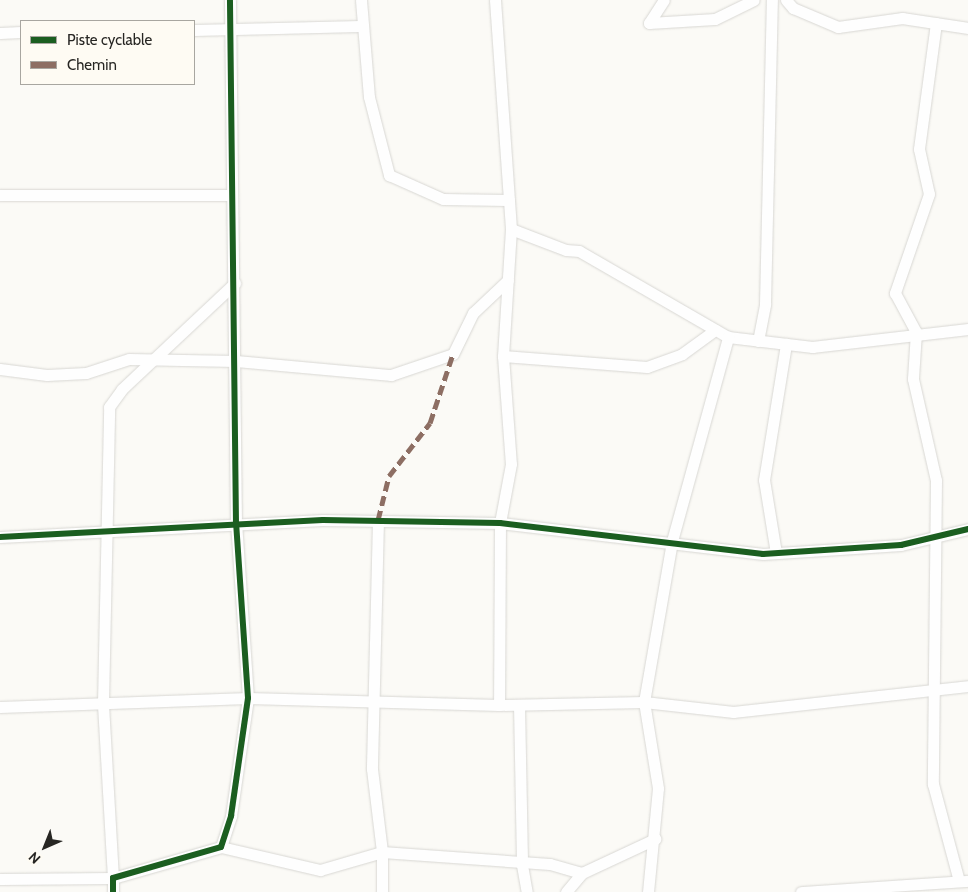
<!DOCTYPE html>
<style>
body{margin:0}
#map{position:relative;width:968px;height:892px;overflow:hidden;background:#fbfaf6;font-family:Cabin,sans-serif}
div>[style]{position:absolute}
.roads{filter:drop-shadow(0 0 1px #d8d7d3) drop-shadow(0 0 1px #d8d7d3)}
.minor>*{height:11px;margin:-5.5px;padding:0 5.5px;transform-origin:5.5px;border-radius:5.5px;background:#fefefe}
.quiet>*{height:5px;margin-top:-2.5px;transform-origin:0;background:repeating-linear-gradient(90deg,#8d6e63 0 10px,transparent 0 15px)}
.cycleway>*{height:6px;margin:-3px;padding:0 3px;transform-origin:3px;border-radius:3px;background:#1b5e20}
span{translate:-50% -50%;white-space:nowrap;text-align:center;line-height:1.15;-webkit-text-stroke:4px #fefbf3;paint-order:stroke}
.legend{position:absolute;left:20px;top:20px;width:175px;height:65px;box-sizing:border-box;background:#fefbf3;border:1px solid #a8a6a0;margin:0;padding:6px 9px;list-style:none;font-size:15px;color:#272623}
.legend li{display:flex;align-items:center;gap:10px;height:25px}
.legend b{width:25px;border:1px solid #a8a6a0}
.north{position:absolute;left:20px;top:822px;width:50px;height:50px;-webkit-text-stroke:4px #fefbf3;paint-order:stroke;rotate:224deg;font-size:14px;font-weight:700;line-height:20px;text-align:center;color:#272623}
.north::after{content:'';display:block;margin:auto;width:18px;height:22px;background:#272623;clip-path:polygon(50% 0,100% 100%,50% 72%,0 100%)}
</style>
<div id="map">
<div class="roads">
<div class="minor">
<div style="left:361px;top:0;width:97px;rotate:85.3deg"></div>
<div style="left:369px;top:97px;width:81px;rotate:75.6deg"></div>
<div style="left:389px;top:175px;width:59px;rotate:24deg"></div>
<div style="left:443px;top:199px;width:66px;rotate:0.9deg"></div>
<div style="left:495px;top:0;width:230px;rotate:86deg"></div>
<div style="left:511px;top:229px;width:127px;rotate:93.6deg"></div>
<div style="left:503px;top:356px;width:108px;rotate:85.8deg"></div>
<div style="left:511px;top:464px;width:60px;rotate:100.6deg"></div>
<div style="left:500px;top:523px;width:182px;rotate:90.3deg"></div>
<div style="left:786px;top:0;width:11px;rotate:49deg"></div>
<div style="left:793px;top:8px;width:49px;rotate:22.9deg"></div>
<div style="left:838px;top:27px;width:65px;rotate:-8deg"></div>
<div style="left:902px;top:18px;width:67px;rotate:8.6deg"></div>
<div style="left:649px;top:23px;width:66px;rotate:-3.5deg"></div>
<div style="left:715px;top:19px;width:43px;rotate:-26deg"></div>
<div style="left:649px;top:23px;width:27px;rotate:-57deg"></div>
<div style="left:936px;top:23px;width:127px;rotate:97.7deg"></div>
<div style="left:919px;top:149px;width:46px;rotate:77.5deg"></div>
<div style="left:929px;top:194px;width:105px;rotate:109deg"></div>
<div style="left:895px;top:293px;width:44px;rotate:61.7deg"></div>
<div style="left:916px;top:332px;width:47px;rotate:93.7deg"></div>
<div style="left:913px;top:379px;width:104px;rotate:77.2deg"></div>
<div style="left:936px;top:480px;width:304px;rotate:90.6deg"></div>
<div style="left:933px;top:784px;width:100px;rotate:75deg"></div>
<div style="left:194px;top:30px;width:166px;rotate:-1.4deg"></div>
<div style="left:0;top:33px;width:21px;rotate:-3deg"></div>
<div style="left:0;top:195px;width:232px"></div>
<div style="left:511px;top:229px;width:59px;rotate:20.9deg"></div>
<div style="left:566px;top:250px;width:13px;rotate:4deg"></div>
<div style="left:579px;top:251px;width:172px;rotate:30deg"></div>
<div style="left:728px;top:337px;width:85px;rotate:6.8deg"></div>
<div style="left:812px;top:347px;width:157px;rotate:-6.6deg"></div>
<div style="left:758px;top:341px;width:38px;rotate:-79deg"></div>
<div style="left:765px;top:304px;width:304px;rotate:-88.7deg"></div>
<div style="left:503px;top:356px;width:144px;rotate:4.4deg"></div>
<div style="left:647px;top:367px;width:37px;rotate:-20deg"></div>
<div style="left:682px;top:354px;width:41px;rotate:-36deg"></div>
<div style="left:0;top:369px;width:47px;rotate:7.3deg"></div>
<div style="left:47px;top:375px;width:39px;rotate:-3deg"></div>
<div style="left:86px;top:373px;width:45px;rotate:-18deg"></div>
<div style="left:129px;top:359px;width:107px;rotate:1.1deg"></div>
<div style="left:236px;top:361px;width:156px;rotate:5.2deg"></div>
<div style="left:391px;top:375px;width:65px;rotate:-18.7deg"></div>
<div style="left:453px;top:354px;width:46px;rotate:-64deg"></div>
<div style="left:473px;top:313px;width:48px;rotate:-43.3deg"></div>
<div style="left:378px;top:520px;width:249px;rotate:91.4deg"></div>
<div style="left:372px;top:769px;width:84px;rotate:83.1deg"></div>
<div style="left:382px;top:852px;width:40px;rotate:90deg"></div>
<div style="left:0;top:537px;width:323px;rotate:-3deg"></div>
<div style="left:323px;top:520px;width:177px;rotate:1deg"></div>
<div style="left:500px;top:523px;width:265px;rotate:6.7deg"></div>
<div style="left:763px;top:554px;width:138px;rotate:-3.7deg"></div>
<div style="left:901px;top:545px;width:69px;rotate:-13.4deg"></div>
<div style="left:776px;top:553px;width:74px;rotate:-99.3deg"></div>
<div style="left:764px;top:480px;width:138px;rotate:-80.8deg"></div>
<div style="left:519px;top:705px;width:160px;rotate:88.9deg"></div>
<div style="left:522px;top:865px;width:27px;rotate:80deg"></div>
<div style="left:0;top:707px;width:248px;rotate:-2.1deg"></div>
<div style="left:248px;top:698px;width:251px;rotate:1.6deg"></div>
<div style="left:499px;top:705px;width:145px;rotate:-1.2deg"></div>
<div style="left:644px;top:702px;width:90px;rotate:6.4deg"></div>
<div style="left:733px;top:712px;width:236px;rotate:-6.3deg"></div>
<div style="left:221px;top:847px;width:102px;rotate:13.1deg"></div>
<div style="left:320px;top:870px;width:65px;rotate:-16.2deg"></div>
<div style="left:382px;top:852px;width:168px;rotate:4.1deg"></div>
<div style="left:550px;top:864px;width:33px;rotate:16deg"></div>
<div style="left:0;top:879px;width:113px;rotate:-0.5deg"></div>
<div style="left:113px;top:878px;width:175px;rotate:-93.3deg"></div>
<div style="left:103px;top:703px;width:296px;rotate:-88.8deg"></div>
<div style="left:109px;top:407px;width:22px;rotate:-54deg"></div>
<div style="left:122px;top:389px;width:155px;rotate:-43.2deg"></div>
<div style="left:113px;top:892px;width:14px;rotate:-90deg"></div>
<div style="left:113px;top:878px;width:112px;rotate:-16deg"></div>
<div style="left:221px;top:847px;width:33px;rotate:-72deg"></div>
<div style="left:231px;top:816px;width:119px;rotate:-81.8deg"></div>
<div style="left:248px;top:698px;width:174px;rotate:-93.9deg"></div>
<div style="left:236px;top:524px;width:524px;rotate:-90.66deg"></div>
<div style="left:566px;top:892px;width:25px;rotate:-50deg"></div>
<div style="left:582px;top:873px;width:81px;rotate:-25deg"></div>
<div style="left:648px;top:892px;width:104px;rotate:-84.5deg"></div>
<div style="left:658px;top:788px;width:87px;rotate:-99.2deg"></div>
<div style="left:644px;top:702px;width:163px;rotate:-80.1deg"></div>
<div style="left:672px;top:541px;width:212px;rotate:-74.6deg"></div>
<div style="left:801px;top:892px;width:167px;rotate:-3.8deg"></div>
</div>
</div>
<div class="quiet">
<div style="left:378px;top:520px;width:45px;rotate:-76deg"></div>
<div style="left:389px;top:476px;width:67px;rotate:-52.3deg"></div>
<div style="left:430px;top:423px;width:73px;rotate:-71.6deg"></div>
</div>
<div class="cycleway">
<div style="left:0;top:537px;width:323px;rotate:-3deg"></div>
<div style="left:323px;top:520px;width:177px;rotate:1deg"></div>
<div style="left:500px;top:523px;width:265px;rotate:6.7deg"></div>
<div style="left:763px;top:554px;width:138px;rotate:-3.7deg"></div>
<div style="left:901px;top:545px;width:69px;rotate:-13.4deg"></div>
<div style="left:113px;top:892px;width:14px;rotate:-90deg"></div>
<div style="left:113px;top:878px;width:112px;rotate:-16deg"></div>
<div style="left:221px;top:847px;width:33px;rotate:-72deg"></div>
<div style="left:231px;top:816px;width:119px;rotate:-81.8deg"></div>
<div style="left:248px;top:698px;width:174px;rotate:-93.9deg"></div>
<div style="left:236px;top:524px;width:524px;rotate:-90.66deg"></div>
</div>
<ul class="legend">
<li><b style="height:6px;background:#1b5e20"></b>Piste cyclable</li>
<li><b style="height:6px;background:#8d6e63"></b>Chemin</li>
</ul>
<div class="north">N</div>
</div>
